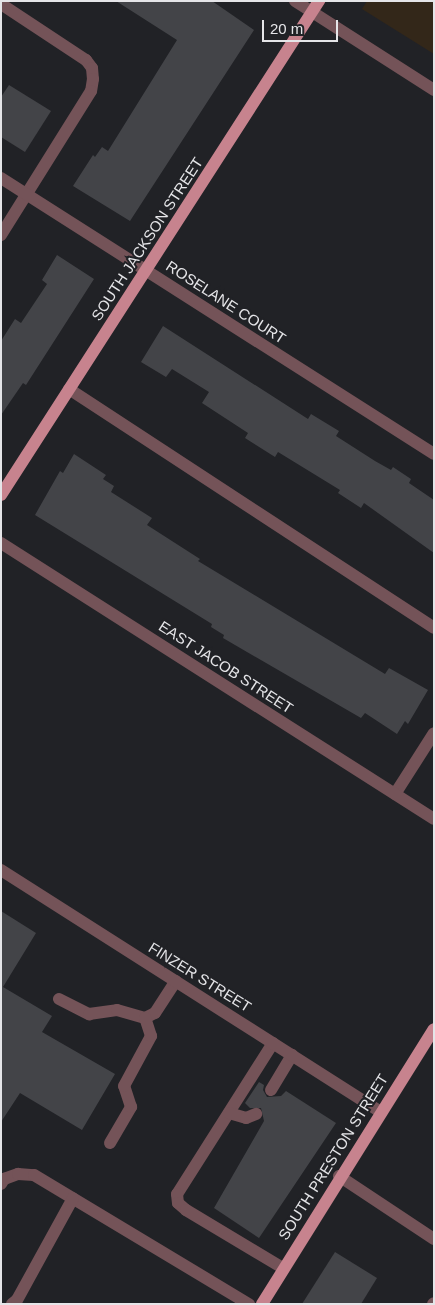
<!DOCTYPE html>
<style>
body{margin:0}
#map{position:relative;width:435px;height:1305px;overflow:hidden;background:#212226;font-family:Arial,sans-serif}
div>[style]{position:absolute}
.education>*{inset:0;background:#332719}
.building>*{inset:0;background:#434448}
.service>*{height:12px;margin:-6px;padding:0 6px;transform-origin:6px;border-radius:6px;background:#745358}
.minor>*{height:12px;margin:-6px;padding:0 6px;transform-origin:6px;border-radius:6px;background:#745358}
.primary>*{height:12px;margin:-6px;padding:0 6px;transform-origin:6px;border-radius:6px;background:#c7838e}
span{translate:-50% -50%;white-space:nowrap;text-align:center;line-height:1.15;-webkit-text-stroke:4px #212226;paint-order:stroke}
.street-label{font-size:15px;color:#e5e5e8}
.frame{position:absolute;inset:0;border:2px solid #e5e5e8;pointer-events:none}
.scale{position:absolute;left:262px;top:20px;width:76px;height:22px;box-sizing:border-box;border:2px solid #e5e5e8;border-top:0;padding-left:6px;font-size:15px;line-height:18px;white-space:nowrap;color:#e5e5e8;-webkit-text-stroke:4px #212226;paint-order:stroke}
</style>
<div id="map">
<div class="education">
<div style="clip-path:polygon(367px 1px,434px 1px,434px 54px,362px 9px)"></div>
</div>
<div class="building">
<div style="clip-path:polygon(116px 1px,212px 1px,254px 30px,130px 221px,73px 186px,93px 155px,95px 157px,102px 147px,108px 151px,177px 40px)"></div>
<div style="clip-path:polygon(9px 85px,51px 111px,25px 152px,1px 137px,1px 97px)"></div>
<div style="clip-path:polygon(57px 255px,94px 279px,26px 385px,23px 383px,1px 415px,1px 341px,15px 319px,21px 323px,47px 284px,42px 280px)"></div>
<div style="clip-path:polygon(163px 326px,308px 419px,311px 414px,339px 431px,336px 436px,375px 461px,391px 470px,393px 467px,411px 479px,409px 483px,434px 500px,434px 553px,364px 503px,361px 508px,338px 493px,340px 490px,278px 452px,275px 457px,245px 438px,248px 433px,202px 403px,209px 392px,172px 369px,166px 377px,141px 362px)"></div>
<div style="clip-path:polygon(74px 454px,106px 475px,103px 479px,114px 486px,111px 492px,152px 518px,147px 525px,200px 559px,198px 561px,385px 674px,389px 668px,428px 690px,408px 724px,405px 721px,397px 734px,365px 713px,361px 718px,223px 638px,224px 635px,211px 627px,212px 624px,35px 515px,60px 471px,63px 473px)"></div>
<div style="clip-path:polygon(1px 911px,36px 933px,3px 987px,52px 1016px,42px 1032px,115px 1074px,82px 1130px,20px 1093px,1px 1122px)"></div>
<div style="clip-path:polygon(259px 1082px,264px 1085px,263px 1090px,267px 1097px,281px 1096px,286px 1091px,336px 1123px,259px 1238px,214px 1208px,264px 1121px,261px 1108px,250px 1108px,245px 1103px)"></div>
<div style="clip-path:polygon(335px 1252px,377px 1278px,361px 1304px,302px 1304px)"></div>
</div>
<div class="service">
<div style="left:1px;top:4px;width:102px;rotate:33.4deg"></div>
<div style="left:86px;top:60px;width:10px;rotate:53deg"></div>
<div style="left:92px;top:68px;width:11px;rotate:85deg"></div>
<div style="left:93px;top:79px;width:12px;rotate:99deg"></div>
<div style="left:91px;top:91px;width:170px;rotate:122deg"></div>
<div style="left:69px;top:389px;width:436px;rotate:33.2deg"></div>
<div style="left:395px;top:794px;width:72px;rotate:-57.4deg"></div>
<div style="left:59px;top:999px;width:34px;rotate:27deg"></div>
<div style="left:89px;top:1014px;width:28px;rotate:-8deg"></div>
<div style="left:117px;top:1010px;width:29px;rotate:16deg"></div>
<div style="left:145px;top:1018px;width:11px;rotate:-27deg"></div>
<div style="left:155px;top:1013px;width:38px;rotate:-57deg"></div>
<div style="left:273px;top:1043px;width:179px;rotate:122.4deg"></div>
<div style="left:177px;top:1194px;width:9px;rotate:84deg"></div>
<div style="left:178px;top:1203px;width:11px;rotate:41deg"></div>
<div style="left:186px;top:1210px;width:113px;rotate:30.9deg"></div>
<div style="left:271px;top:1090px;width:41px;rotate:-59deg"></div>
<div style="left:229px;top:1113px;width:18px;rotate:16deg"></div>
<div style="left:246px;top:1118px;width:11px;rotate:-22deg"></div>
<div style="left:110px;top:1143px;width:42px;rotate:-59.7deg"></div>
<div style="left:131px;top:1107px;width:22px;rotate:-108deg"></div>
<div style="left:124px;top:1086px;width:57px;rotate:-61.6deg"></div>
<div style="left:151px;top:1036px;width:19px;rotate:-108deg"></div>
<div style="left:339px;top:1176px;width:114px;rotate:33.6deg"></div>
<div style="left:1px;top:1184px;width:6px;rotate:-59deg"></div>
<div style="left:4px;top:1179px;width:15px;rotate:-20deg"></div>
<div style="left:18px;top:1174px;width:16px;rotate:4deg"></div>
<div style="left:34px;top:1175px;width:251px;rotate:31deg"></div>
<div style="left:12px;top:1304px;width:6px;rotate:-39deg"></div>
<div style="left:17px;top:1300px;width:116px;rotate:-61.2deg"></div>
<div style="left:433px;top:1304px;width:1px;rotate:-45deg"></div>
</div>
<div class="minor">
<div style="left:295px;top:1px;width:165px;rotate:32.6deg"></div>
<div style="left:1px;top:178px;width:513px;rotate:32.51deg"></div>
<div style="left:1px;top:543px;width:513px;rotate:32.51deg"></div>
<div style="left:1px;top:870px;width:451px;rotate:32.5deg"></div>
</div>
<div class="primary">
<div style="left:1px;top:495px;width:588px;rotate:-57.23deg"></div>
<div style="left:262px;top:1304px;width:324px;rotate:-58deg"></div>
</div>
<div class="street-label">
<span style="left:147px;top:239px;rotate:-57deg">SOUTH JACKSON STREET</span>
<span style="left:226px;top:302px;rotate:33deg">ROSELANE COURT</span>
<span style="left:226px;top:667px;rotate:33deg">EAST JACOB STREET</span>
<span style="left:200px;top:977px;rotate:32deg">FINZER STREET</span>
<span style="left:333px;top:1157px;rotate:-58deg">SOUTH PRESTON STREET</span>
</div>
<div class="frame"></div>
<div class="scale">20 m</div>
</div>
